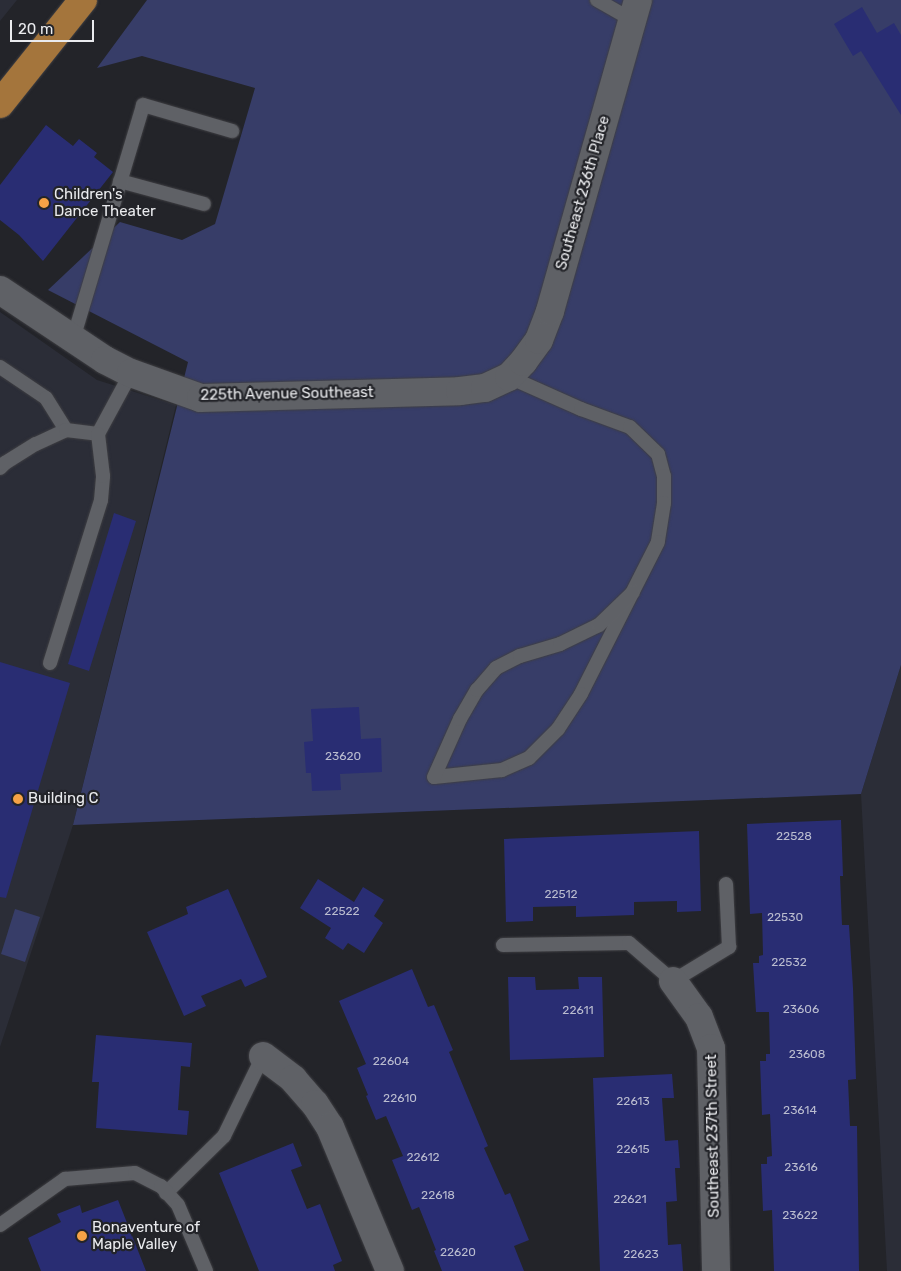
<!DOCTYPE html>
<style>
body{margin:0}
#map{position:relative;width:901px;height:1271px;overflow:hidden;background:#232429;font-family:Rubik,sans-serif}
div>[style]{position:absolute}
.built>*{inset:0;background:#2b2d37}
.green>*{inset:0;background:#373d68}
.building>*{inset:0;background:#292d73}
.roads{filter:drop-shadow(0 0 1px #3e3e42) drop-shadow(0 0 1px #3e3e42)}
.service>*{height:14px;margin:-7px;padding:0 7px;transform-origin:7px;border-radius:7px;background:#5f6166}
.minor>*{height:28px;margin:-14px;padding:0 14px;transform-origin:14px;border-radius:14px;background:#5f6166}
.primary>*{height:28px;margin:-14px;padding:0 14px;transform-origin:14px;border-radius:14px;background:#a4753c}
.dots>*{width:14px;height:14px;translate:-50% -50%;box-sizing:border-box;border:2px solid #232429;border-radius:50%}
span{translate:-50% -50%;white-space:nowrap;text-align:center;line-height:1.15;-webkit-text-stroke:4.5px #232429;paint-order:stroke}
.number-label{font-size:12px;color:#babccf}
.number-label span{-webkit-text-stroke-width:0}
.street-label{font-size:15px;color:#eaebee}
.poi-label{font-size:15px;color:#eaebee}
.left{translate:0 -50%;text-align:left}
.scale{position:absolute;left:10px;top:20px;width:84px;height:22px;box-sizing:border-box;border:2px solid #eaebee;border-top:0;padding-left:6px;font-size:15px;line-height:18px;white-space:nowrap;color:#eaebee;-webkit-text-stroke:4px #232429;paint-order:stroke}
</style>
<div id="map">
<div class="built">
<div style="clip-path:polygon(0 0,17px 0,0 21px)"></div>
<div style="clip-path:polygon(0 312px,97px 380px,176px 405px,73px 825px,0 1047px)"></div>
<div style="clip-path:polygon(901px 665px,901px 1271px,887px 1271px,861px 794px)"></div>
</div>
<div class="green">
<div style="clip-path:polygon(147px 0,901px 0,901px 665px,861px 794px,73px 825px,188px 362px,48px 290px,120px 222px,182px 240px,215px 224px,255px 88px,142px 56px,97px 68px)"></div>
<div style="clip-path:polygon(15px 909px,40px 917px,25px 962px,1px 954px)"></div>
</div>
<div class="building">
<div style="clip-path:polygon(862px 7px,877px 33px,894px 23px,901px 35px,901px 115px,861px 51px,853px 56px,834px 24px)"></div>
<div style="clip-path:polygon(46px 125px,73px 146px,79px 139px,97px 153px,94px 157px,113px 172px,43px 261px,19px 235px,0 220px,0 185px)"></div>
<div style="clip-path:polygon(114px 513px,136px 521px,89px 671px,68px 664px)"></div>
<div style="clip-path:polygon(0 662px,70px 683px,6px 898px,0 897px)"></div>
<div style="clip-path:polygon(359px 707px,361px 739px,381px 738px,382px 772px,340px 774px,341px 790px,312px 791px,311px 773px,306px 773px,304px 742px,313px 741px,311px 709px)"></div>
<div style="clip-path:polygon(841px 820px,843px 876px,840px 876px,842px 925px,849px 925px,853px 988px,856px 1079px,848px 1080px,850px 1126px,857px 1126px,859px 1271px,774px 1271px,772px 1210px,763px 1211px,761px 1164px,767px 1164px,767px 1157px,772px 1156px,770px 1114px,762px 1115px,760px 1061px,766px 1061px,766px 1054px,770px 1054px,769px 1012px,756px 1012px,753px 963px,759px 963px,759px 956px,763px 955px,762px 913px,750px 914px,747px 824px)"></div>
<div style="clip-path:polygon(699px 831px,701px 911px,677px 912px,677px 901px,634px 902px,634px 915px,576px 917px,576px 906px,533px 907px,533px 921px,506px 922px,504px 839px)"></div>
<div style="clip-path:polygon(318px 879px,354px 902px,363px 887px,384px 900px,374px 916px,383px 923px,364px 953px,348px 943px,343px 950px,325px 938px,331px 928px,300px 908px)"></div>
<div style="clip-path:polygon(228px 889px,267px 977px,245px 987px,241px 979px,201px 996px,206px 1006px,184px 1016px,147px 932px,188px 914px,186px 907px)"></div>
<div style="clip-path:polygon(412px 969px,428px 1007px,434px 1005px,453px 1050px,449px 1052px,488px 1146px,484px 1148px,505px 1195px,510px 1193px,529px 1240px,514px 1246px,524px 1271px,442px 1271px,434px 1251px,436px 1250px,419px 1207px,412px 1210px,392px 1160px,403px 1156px,386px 1116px,376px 1120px,366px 1096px,368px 1095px,357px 1068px,366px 1064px,339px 1001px)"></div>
<div style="clip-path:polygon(508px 977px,535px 977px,536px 990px,579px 989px,578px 977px,602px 977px,604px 1057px,510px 1060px)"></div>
<div style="clip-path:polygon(96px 1035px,192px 1043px,190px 1067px,181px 1066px,178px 1110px,189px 1111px,187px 1135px,96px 1128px,99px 1082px,92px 1082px)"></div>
<div style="clip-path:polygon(672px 1074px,674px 1098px,662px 1098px,665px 1141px,678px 1140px,680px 1168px,675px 1168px,677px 1201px,666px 1202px,668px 1245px,681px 1244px,683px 1271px,600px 1271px,593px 1078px)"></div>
<div style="clip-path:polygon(293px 1143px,302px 1166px,291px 1170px,307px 1209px,320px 1204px,342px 1261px,333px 1265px,335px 1271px,259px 1271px,219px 1173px)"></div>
<div style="clip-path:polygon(118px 1200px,146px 1271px,41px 1271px,28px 1238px,61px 1222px,57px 1214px,80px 1205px,82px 1213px)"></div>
</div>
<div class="roads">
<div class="service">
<div style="left:597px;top:0;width:40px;rotate:29.7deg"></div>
<div style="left:120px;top:181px;width:87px;rotate:15.3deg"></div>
<div style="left:73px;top:339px;width:244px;rotate:-73.3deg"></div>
<div style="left:143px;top:105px;width:93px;rotate:16.3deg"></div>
<div style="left:0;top:367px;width:55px;rotate:34deg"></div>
<div style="left:46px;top:398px;width:38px;rotate:58deg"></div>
<div style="left:509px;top:377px;width:79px;rotate:24deg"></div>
<div style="left:581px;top:409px;width:52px;rotate:20.2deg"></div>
<div style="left:630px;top:427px;width:39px;rotate:44deg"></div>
<div style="left:658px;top:454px;width:23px;rotate:75deg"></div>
<div style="left:664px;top:476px;width:27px;rotate:90deg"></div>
<div style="left:664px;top:503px;width:39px;rotate:99deg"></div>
<div style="left:658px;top:542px;width:170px;rotate:116.9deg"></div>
<div style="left:581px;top:694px;width:42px;rotate:123.3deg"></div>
<div style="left:558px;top:729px;width:41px;rotate:135deg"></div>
<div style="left:529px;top:758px;width:30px;rotate:156deg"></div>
<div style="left:502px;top:770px;width:68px;rotate:174.1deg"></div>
<div style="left:434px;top:777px;width:64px;rotate:-65.9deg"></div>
<div style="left:460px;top:719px;width:34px;rotate:-60deg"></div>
<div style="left:477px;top:690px;width:29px;rotate:-49deg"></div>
<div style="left:496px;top:668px;width:27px;rotate:-27deg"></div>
<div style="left:520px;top:656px;width:42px;rotate:-16.7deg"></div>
<div style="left:560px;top:644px;width:43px;rotate:-26deg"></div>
<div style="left:599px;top:625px;width:47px;rotate:-44.1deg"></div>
<div style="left:0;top:468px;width:7px;rotate:-45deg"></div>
<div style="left:5px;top:463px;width:36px;rotate:-32deg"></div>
<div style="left:36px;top:444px;width:33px;rotate:-25deg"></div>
<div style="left:66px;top:430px;width:32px;rotate:7deg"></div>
<div style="left:98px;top:434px;width:69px;rotate:-61.6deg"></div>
<div style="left:50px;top:663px;width:171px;rotate:-72.6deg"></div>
<div style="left:101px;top:500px;width:24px;rotate:-85deg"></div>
<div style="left:103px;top:476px;width:42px;rotate:-96.8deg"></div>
<div style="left:503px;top:945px;width:126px;rotate:-0.9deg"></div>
<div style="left:629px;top:943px;width:58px;rotate:40.8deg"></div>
<div style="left:673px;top:981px;width:66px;rotate:-31.3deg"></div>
<div style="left:729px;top:947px;width:63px;rotate:-92.7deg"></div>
<div style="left:166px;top:1193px;width:81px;rotate:-44.5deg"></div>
<div style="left:224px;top:1136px;width:89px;rotate:-64deg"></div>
<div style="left:0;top:1225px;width:80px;rotate:-35.3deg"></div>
<div style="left:65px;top:1179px;width:70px;rotate:-4.9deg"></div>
<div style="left:135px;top:1173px;width:29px;rotate:27deg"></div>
<div style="left:161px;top:1186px;width:25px;rotate:48deg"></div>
<div style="left:178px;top:1205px;width:72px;rotate:67deg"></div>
</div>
<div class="minor">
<div style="left:0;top:290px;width:126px;rotate:33.7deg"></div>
<div style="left:105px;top:360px;width:29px;rotate:27deg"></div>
<div style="left:131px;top:373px;width:74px;rotate:19.7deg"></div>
<div style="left:201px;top:398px;width:259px;rotate:-1.5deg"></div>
<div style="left:460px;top:391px;width:25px;rotate:-7deg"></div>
<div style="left:485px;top:388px;width:26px;rotate:-25deg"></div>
<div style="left:509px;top:377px;width:21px;rotate:-47deg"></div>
<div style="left:523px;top:362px;width:27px;rotate:-54deg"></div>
<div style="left:539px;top:340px;width:31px;rotate:-69deg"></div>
<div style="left:550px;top:311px;width:323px;rotate:-74.2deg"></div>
<div style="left:673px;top:981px;width:44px;rotate:54.2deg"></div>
<div style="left:699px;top:1017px;width:33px;rotate:69deg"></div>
<div style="left:711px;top:1048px;width:223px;rotate:88.7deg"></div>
<div style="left:263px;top:1056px;width:38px;rotate:37deg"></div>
<div style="left:293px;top:1079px;width:33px;rotate:49deg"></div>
<div style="left:315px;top:1104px;width:27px;rotate:57deg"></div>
<div style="left:330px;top:1127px;width:156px;rotate:67.4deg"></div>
</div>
<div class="primary">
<div style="left:0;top:104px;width:133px;rotate:-51.4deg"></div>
</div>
</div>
<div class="dots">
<div style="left:44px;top:203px;background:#f5a246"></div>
<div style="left:18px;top:799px;background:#f5a246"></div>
<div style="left:82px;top:1236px;background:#f5a246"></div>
</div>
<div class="number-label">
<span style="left:343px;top:757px">23620</span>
<span style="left:794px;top:837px">22528</span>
<span style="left:561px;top:895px">22512</span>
<span style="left:342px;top:912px">22522</span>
<span style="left:785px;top:918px">22530</span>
<span style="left:789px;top:963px">22532</span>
<span style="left:801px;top:1010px">23606</span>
<span style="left:578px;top:1011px">22611</span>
<span style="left:807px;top:1055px">23608</span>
<span style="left:391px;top:1062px">22604</span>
<span style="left:400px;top:1099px">22610</span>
<span style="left:633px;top:1102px">22613</span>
<span style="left:800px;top:1111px">23614</span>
<span style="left:633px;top:1150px">22615</span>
<span style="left:423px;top:1158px">22612</span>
<span style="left:801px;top:1168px">23616</span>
<span style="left:438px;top:1196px">22618</span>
<span style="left:630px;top:1200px">22621</span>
<span style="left:800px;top:1216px">23622</span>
<span style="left:458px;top:1253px">22620</span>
<span style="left:641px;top:1255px">22623</span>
</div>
<div class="street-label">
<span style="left:583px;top:193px;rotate:-74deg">Southeast 236th Place</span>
<span style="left:287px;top:394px;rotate:-1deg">225th Avenue Southeast</span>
<span style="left:713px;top:1136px;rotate:-91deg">Southeast 237th Street</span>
</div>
<div class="poi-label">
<span class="left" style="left:54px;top:203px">Children's<br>Dance Theater</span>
<span class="left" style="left:28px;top:799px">Building C</span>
<span class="left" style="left:92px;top:1236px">Bonaventure of<br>Maple Valley</span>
</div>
<div class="scale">20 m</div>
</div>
